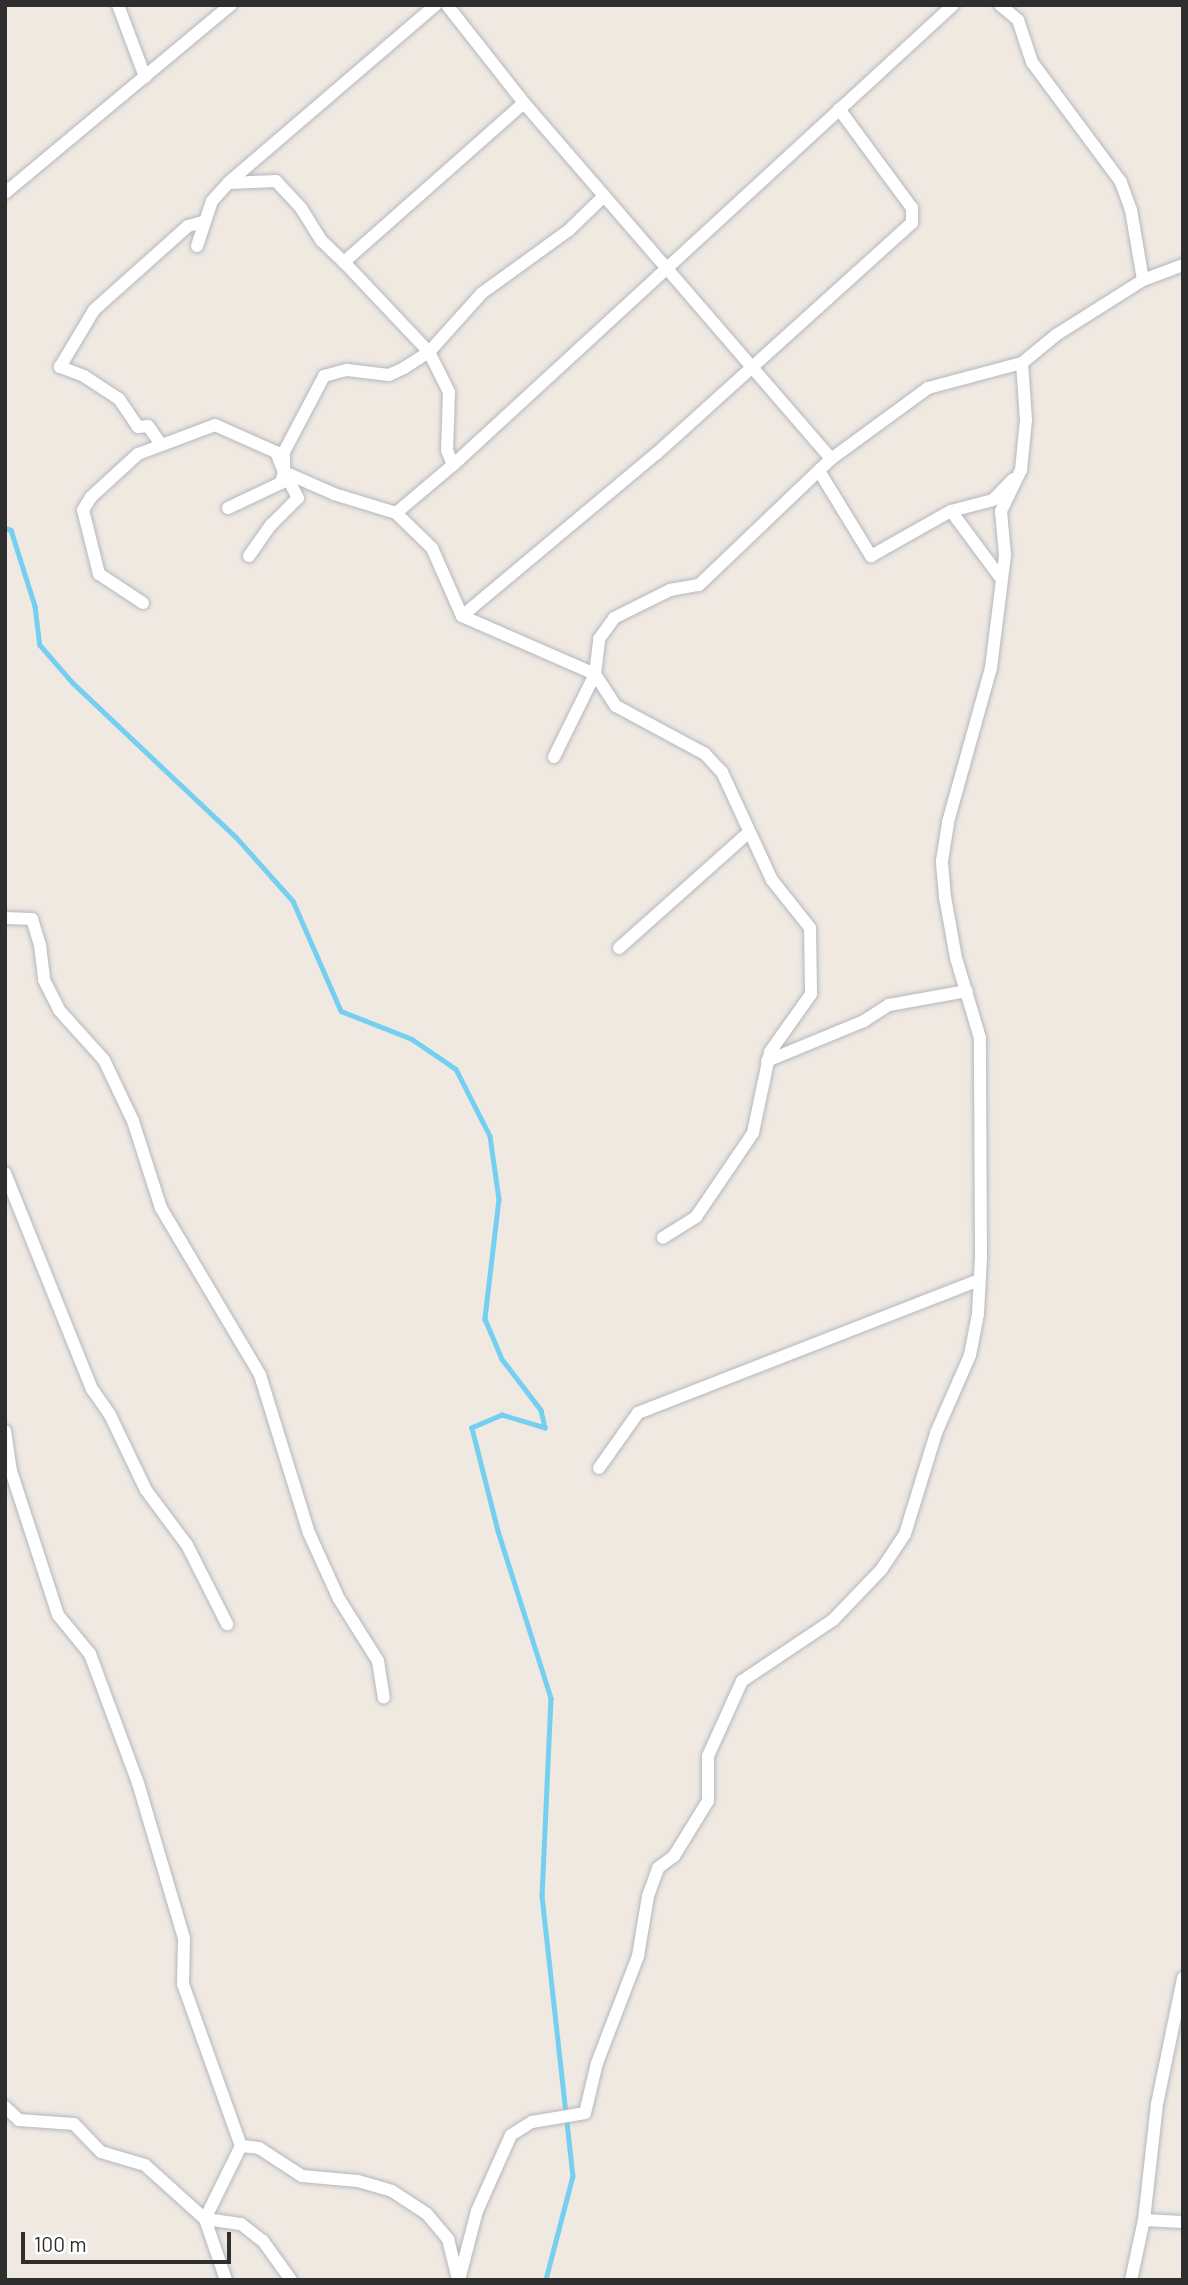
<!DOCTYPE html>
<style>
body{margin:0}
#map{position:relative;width:1188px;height:2285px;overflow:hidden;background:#efe9e1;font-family:Barlow,sans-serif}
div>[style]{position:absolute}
.stream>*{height:4.5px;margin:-2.25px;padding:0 2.25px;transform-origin:2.25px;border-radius:2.25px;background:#75cff0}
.roads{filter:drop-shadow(0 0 2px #b4b7c1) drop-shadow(0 0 2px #b4b7c1)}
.street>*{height:12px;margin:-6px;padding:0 6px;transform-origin:6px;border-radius:6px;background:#fff}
span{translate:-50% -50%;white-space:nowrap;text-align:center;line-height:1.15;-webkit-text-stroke:6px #fff;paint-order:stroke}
.frame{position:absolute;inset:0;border:7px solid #2e2e2e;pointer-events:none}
.scale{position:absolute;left:21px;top:2232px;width:210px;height:32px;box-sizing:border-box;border:4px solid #2e2e2e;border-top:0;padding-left:9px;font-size:21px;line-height:24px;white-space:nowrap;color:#2e2e2e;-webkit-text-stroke:5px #fff;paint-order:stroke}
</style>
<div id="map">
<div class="stream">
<div style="left:5px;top:528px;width:6px;rotate:18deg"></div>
<div style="left:11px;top:530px;width:80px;rotate:72.5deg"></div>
<div style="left:35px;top:606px;width:39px;rotate:83deg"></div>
<div style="left:40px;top:645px;width:50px;rotate:49deg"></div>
<div style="left:73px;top:683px;width:224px;rotate:43.4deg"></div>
<div style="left:236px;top:837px;width:86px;rotate:48.3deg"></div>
<div style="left:293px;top:901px;width:120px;rotate:66.4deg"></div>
<div style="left:341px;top:1011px;width:76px;rotate:21.5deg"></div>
<div style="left:412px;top:1039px;width:53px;rotate:34.3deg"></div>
<div style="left:456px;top:1069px;width:75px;rotate:63.1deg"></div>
<div style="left:490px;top:1136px;width:64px;rotate:81.9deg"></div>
<div style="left:499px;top:1199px;width:121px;rotate:96.7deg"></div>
<div style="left:485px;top:1319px;width:43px;rotate:67deg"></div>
<div style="left:502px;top:1359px;width:64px;rotate:52.6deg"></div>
<div style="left:541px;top:1410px;width:18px;rotate:77deg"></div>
<div style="left:545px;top:1428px;width:45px;rotate:-163.2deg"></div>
<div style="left:502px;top:1415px;width:33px;rotate:157deg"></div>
<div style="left:472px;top:1428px;width:106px;rotate:75.8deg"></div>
<div style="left:498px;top:1531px;width:175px;rotate:72.4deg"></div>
<div style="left:551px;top:1698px;width:198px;rotate:92.6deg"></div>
<div style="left:542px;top:1896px;width:282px;rotate:83.7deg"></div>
<div style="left:573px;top:2176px;width:107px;rotate:104.6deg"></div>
</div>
<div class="roads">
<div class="street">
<div style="left:118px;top:5px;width:77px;rotate:69.4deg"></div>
<div style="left:447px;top:5px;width:125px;rotate:51.8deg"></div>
<div style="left:524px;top:103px;width:470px;rotate:49.2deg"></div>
<div style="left:229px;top:183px;width:47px;rotate:-2.4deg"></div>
<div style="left:276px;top:181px;width:37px;rotate:47deg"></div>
<div style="left:301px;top:208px;width:39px;rotate:58deg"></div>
<div style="left:322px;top:241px;width:30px;rotate:44deg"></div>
<div style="left:5px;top:193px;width:294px;rotate:-39.8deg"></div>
<div style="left:197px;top:246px;width:47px;rotate:-71.6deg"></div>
<div style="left:212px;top:201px;width:24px;rotate:-48deg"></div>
<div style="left:228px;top:183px;width:274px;rotate:-40.6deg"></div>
<div style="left:1143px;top:280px;width:43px;rotate:-20.6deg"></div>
<div style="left:160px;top:443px;width:21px;rotate:-125deg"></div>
<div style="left:148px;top:426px;width:10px;rotate:174deg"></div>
<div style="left:138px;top:427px;width:34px;rotate:-124deg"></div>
<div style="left:119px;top:399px;width:42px;rotate:-146.7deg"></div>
<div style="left:84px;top:376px;width:26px;rotate:-159deg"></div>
<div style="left:60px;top:367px;width:66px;rotate:-59.2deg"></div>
<div style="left:94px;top:310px;width:126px;rotate:-41.8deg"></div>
<div style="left:188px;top:226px;width:16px;rotate:-15deg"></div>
<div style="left:453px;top:465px;width:679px;rotate:-42.61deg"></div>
<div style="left:819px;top:471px;width:100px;rotate:58.5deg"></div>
<div style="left:871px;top:556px;width:92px;rotate:-29.4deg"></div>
<div style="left:951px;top:511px;width:43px;rotate:-14.7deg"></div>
<div style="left:993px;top:500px;width:29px;rotate:-46deg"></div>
<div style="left:228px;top:508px;width:59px;rotate:-25.3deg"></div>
<div style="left:281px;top:483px;width:11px;rotate:-75deg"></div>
<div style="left:951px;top:511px;width:82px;rotate:53.4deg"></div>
<div style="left:396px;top:513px;width:75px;rotate:-40.1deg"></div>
<div style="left:453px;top:465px;width:16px;rotate:-112deg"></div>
<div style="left:447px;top:450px;width:58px;rotate:-88deg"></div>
<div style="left:449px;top:392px;width:45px;rotate:-116.6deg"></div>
<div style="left:429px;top:352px;width:124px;rotate:-133.4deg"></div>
<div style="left:344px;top:262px;width:240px;rotate:-41.5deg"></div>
<div style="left:249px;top:556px;width:38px;rotate:-55deg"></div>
<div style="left:271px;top:525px;width:38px;rotate:-45deg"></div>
<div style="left:298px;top:498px;width:30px;rotate:-118deg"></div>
<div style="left:284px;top:472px;width:20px;rotate:-90deg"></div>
<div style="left:284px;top:452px;width:86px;rotate:-62.2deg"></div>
<div style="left:324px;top:376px;width:24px;rotate:-15deg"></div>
<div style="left:347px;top:370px;width:42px;rotate:6.8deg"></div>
<div style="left:389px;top:375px;width:17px;rotate:-25deg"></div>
<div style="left:404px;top:368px;width:30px;rotate:-33deg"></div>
<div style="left:429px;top:352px;width:79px;rotate:-48.1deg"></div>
<div style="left:482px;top:293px;width:107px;rotate:-35.9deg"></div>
<div style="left:569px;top:230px;width:49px;rotate:-44.2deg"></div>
<div style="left:143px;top:603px;width:53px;rotate:-146.6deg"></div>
<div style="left:99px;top:574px;width:66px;rotate:-104deg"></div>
<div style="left:83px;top:510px;width:15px;rotate:-58deg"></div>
<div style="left:91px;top:497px;width:64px;rotate:-42.5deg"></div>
<div style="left:138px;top:454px;width:82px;rotate:-20.6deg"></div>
<div style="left:215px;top:425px;width:67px;rotate:23.9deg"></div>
<div style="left:276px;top:452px;width:22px;rotate:68deg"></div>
<div style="left:284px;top:472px;width:55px;rotate:23.7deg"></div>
<div style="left:334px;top:494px;width:65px;rotate:17deg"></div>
<div style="left:396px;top:513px;width:50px;rotate:44.2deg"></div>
<div style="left:432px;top:548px;width:74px;rotate:66.2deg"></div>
<div style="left:462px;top:616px;width:145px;rotate:23.6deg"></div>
<div style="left:595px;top:674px;width:38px;rotate:57deg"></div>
<div style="left:616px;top:706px;width:101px;rotate:28.3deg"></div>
<div style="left:705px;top:754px;width:25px;rotate:47deg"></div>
<div style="left:722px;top:772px;width:119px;rotate:65.2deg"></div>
<div style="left:772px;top:880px;width:61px;rotate:51.6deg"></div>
<div style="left:810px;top:928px;width:66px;rotate:89.1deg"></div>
<div style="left:811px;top:994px;width:71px;rotate:125.3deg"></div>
<div style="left:770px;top:1052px;width:83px;rotate:101.9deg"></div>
<div style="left:753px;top:1133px;width:102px;rotate:124.2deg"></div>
<div style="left:696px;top:1217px;width:39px;rotate:148deg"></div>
<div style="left:462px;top:616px;width:253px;rotate:-39.9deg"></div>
<div style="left:656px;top:454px;width:345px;rotate:-42.1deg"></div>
<div style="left:912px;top:223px;width:15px;rotate:-90deg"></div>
<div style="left:912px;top:208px;width:123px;rotate:-126.4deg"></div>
<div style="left:554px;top:757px;width:93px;rotate:-63.7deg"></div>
<div style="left:595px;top:674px;width:35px;rotate:-83deg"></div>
<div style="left:599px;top:639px;width:26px;rotate:-54deg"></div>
<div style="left:614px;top:618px;width:63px;rotate:-26.6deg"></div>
<div style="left:670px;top:590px;width:29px;rotate:-10deg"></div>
<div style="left:699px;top:585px;width:182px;rotate:-43.7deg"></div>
<div style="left:831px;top:459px;width:120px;rotate:-36.2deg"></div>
<div style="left:928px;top:388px;width:97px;rotate:-14.9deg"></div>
<div style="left:5px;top:918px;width:27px;rotate:2deg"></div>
<div style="left:32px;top:919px;width:27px;rotate:73deg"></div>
<div style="left:40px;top:945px;width:35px;rotate:83deg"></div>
<div style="left:44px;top:980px;width:34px;rotate:63deg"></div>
<div style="left:59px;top:1010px;width:67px;rotate:48deg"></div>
<div style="left:104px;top:1060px;width:68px;rotate:64.6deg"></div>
<div style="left:133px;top:1121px;width:91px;rotate:72.2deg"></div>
<div style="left:161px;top:1208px;width:194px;rotate:59.3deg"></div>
<div style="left:260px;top:1375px;width:165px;rotate:72.8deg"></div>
<div style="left:309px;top:1533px;width:72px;rotate:65.6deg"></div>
<div style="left:339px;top:1599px;width:73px;rotate:57.8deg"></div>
<div style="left:378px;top:1661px;width:37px;rotate:81deg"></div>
<div style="left:619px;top:948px;width:171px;rotate:-41.7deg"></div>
<div style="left:767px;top:1061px;width:105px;rotate:-22.4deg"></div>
<div style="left:864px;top:1021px;width:30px;rotate:-33deg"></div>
<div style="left:889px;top:1005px;width:79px;rotate:-10.2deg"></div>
<div style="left:5px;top:1173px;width:233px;rotate:68.1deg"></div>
<div style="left:92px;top:1389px;width:32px;rotate:55deg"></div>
<div style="left:110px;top:1415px;width:83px;rotate:64.4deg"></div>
<div style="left:146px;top:1490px;width:69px;rotate:53.3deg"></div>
<div style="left:187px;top:1545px;width:89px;rotate:63.1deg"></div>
<div style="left:5px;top:1431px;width:40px;rotate:81.5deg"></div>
<div style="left:11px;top:1471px;width:151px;rotate:71.9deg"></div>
<div style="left:58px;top:1615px;width:50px;rotate:50.6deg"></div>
<div style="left:90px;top:1654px;width:138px;rotate:69.6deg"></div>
<div style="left:138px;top:1783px;width:162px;rotate:73.5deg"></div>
<div style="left:184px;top:1938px;width:46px;rotate:91.2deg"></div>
<div style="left:183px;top:1984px;width:172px;rotate:70.3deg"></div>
<div style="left:241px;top:2146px;width:81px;rotate:116.3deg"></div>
<div style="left:205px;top:2219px;width:65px;rotate:71deg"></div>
<div style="left:599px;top:1468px;width:67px;rotate:-54.7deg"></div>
<div style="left:638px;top:1413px;width:366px;rotate:-21.3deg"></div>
<div style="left:5px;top:2107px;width:19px;rotate:43deg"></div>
<div style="left:19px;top:2120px;width:55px;rotate:4.2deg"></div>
<div style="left:74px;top:2124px;width:39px;rotate:46deg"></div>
<div style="left:101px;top:2152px;width:46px;rotate:16.5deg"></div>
<div style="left:145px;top:2165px;width:81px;rotate:42deg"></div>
<div style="left:205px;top:2219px;width:36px;rotate:8deg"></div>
<div style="left:241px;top:2224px;width:28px;rotate:38deg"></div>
<div style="left:263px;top:2241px;width:48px;rotate:54.3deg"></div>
<div style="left:241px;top:2146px;width:18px;rotate:6deg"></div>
<div style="left:259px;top:2148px;width:51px;rotate:33.1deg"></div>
<div style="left:302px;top:2176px;width:56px;rotate:5.1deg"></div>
<div style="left:358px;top:2181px;width:35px;rotate:16deg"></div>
<div style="left:392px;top:2191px;width:42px;rotate:33.3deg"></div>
<div style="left:427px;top:2214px;width:33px;rotate:50deg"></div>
<div style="left:448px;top:2239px;width:41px;rotate:76deg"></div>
<div style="left:1144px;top:2220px;width:39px;rotate:3deg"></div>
<div style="left:459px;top:2280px;width:71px;rotate:-75.4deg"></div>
<div style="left:477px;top:2211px;width:83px;rotate:-65.9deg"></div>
<div style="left:511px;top:2135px;width:25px;rotate:-32deg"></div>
<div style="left:532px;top:2122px;width:54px;rotate:-9.6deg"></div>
<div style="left:585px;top:2113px;width:51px;rotate:-76.5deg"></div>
<div style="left:597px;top:2063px;width:115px;rotate:-69deg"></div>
<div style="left:638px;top:1956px;width:61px;rotate:-80.5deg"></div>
<div style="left:648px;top:1896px;width:30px;rotate:-70deg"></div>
<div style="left:658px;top:1868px;width:20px;rotate:-37deg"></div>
<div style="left:674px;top:1856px;width:65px;rotate:-58.3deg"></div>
<div style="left:708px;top:1801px;width:45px;rotate:-90deg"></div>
<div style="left:708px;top:1756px;width:82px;rotate:-65.6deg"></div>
<div style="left:742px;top:1681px;width:110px;rotate:-33.8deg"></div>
<div style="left:833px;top:1620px;width:69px;rotate:-46.2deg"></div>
<div style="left:881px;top:1570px;width:43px;rotate:-56.3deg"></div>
<div style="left:905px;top:1534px;width:106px;rotate:-72.9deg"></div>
<div style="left:936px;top:1433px;width:85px;rotate:-66.4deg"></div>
<div style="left:970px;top:1355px;width:42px;rotate:-79deg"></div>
<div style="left:978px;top:1314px;width:57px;rotate:-87deg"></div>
<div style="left:981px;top:1257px;width:219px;rotate:-90.3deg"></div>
<div style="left:980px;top:1038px;width:84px;rotate:-106.7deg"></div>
<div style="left:956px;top:958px;width:62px;rotate:-100.2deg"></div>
<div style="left:945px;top:897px;width:36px;rotate:-95deg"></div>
<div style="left:942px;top:861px;width:39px;rotate:-81deg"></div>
<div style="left:948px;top:822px;width:160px;rotate:-74.4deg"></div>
<div style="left:991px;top:668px;width:114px;rotate:-82.9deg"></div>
<div style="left:1005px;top:555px;width:44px;rotate:-95.2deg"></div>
<div style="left:1001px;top:511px;width:46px;rotate:-64deg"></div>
<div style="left:1021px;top:470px;width:50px;rotate:-84.3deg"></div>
<div style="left:1026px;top:420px;width:57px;rotate:-94deg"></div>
<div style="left:1022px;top:363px;width:44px;rotate:-39.5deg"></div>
<div style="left:1056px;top:335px;width:103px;rotate:-32.3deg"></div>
<div style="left:1143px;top:280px;width:71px;rotate:-99.7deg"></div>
<div style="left:1131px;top:210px;width:30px;rotate:-110deg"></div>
<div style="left:1121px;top:182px;width:149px;rotate:-126.6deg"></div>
<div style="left:1032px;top:62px;width:44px;rotate:-108.4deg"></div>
<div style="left:1018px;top:20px;width:23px;rotate:-140deg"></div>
<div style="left:1131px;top:2280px;width:61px;rotate:-77.8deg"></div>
<div style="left:1144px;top:2220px;width:117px;rotate:-83.6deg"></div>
<div style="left:1157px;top:2104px;width:129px;rotate:-78.3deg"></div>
</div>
</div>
<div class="frame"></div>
<div class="scale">100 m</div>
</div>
